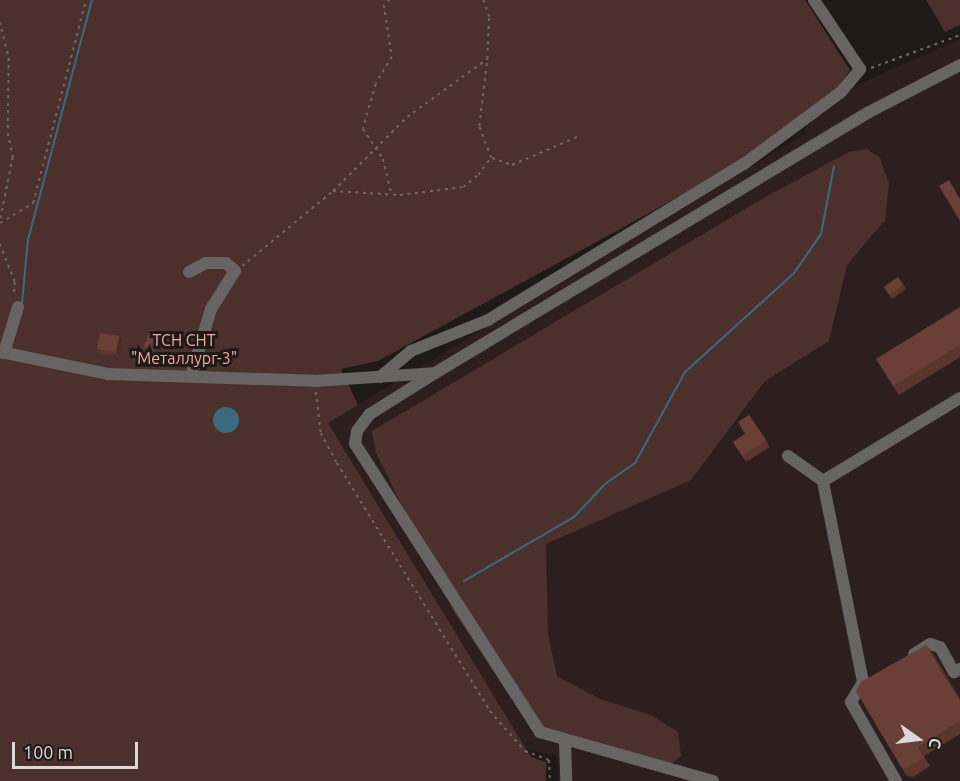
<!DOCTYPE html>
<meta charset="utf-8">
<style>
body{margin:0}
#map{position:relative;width:960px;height:781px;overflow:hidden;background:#1f1918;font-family:Ubuntu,sans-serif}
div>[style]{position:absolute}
.built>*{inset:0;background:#2c1f1d}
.green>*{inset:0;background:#4c302b}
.water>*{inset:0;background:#3b6a7e}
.round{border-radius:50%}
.stream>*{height:2px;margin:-1px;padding:0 1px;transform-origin:1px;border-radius:1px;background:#3b6a7e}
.path>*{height:1.5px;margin-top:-0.75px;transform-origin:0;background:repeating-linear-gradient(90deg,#6c6766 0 3px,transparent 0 7.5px)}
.minor>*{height:12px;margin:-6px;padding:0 6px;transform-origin:6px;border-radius:6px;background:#686464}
.wall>*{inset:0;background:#5a362f}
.shaded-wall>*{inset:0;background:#4a2c26}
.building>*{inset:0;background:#693f37}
span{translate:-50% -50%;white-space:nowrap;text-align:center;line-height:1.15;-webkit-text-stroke:6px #1f1918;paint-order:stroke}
.park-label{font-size:16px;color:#f5ab9c}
.north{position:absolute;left:888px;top:709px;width:60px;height:60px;-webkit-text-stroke:4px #1f1918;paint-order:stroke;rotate:104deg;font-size:16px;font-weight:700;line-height:24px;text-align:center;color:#ddd8d7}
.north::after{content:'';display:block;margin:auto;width:21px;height:27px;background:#ddd8d7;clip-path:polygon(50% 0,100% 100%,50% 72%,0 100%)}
.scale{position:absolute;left:12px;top:742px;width:126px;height:27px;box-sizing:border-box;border:3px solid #ddd8d7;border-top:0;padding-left:8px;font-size:18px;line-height:21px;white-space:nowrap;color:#ddd8d7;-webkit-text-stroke:4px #1f1918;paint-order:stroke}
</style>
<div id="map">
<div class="built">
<div style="clip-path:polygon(960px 39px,960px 781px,558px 781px,557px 756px,526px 749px,328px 423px,805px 134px,806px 125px,859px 84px)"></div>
</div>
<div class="green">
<div style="clip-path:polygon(0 0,805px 0,850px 70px,834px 93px,729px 168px,624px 227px,378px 361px,341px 369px,358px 405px,328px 423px,531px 757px,546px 762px,546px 781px,0 781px)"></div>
<div style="clip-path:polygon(926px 0,960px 0,960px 25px,945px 32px)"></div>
<div style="clip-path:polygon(867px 149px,880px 158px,889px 184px,885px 220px,847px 265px,829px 341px,765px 381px,691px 480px,546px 544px,548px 635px,557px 676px,600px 699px,651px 715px,678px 732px,681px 756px,667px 767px,531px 728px,454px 612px,376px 453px,372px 431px,767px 196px,849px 152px)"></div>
</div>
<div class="water">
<div class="round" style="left:213px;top:407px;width:26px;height:26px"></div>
</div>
<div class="stream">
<div style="left:22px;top:303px;width:63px;rotate:-84.6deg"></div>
<div style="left:28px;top:240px;width:248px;rotate:-75.1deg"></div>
<div style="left:464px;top:581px;width:127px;rotate:-30.2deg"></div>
<div style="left:574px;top:517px;width:45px;rotate:-46.8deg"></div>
<div style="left:605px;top:484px;width:37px;rotate:-35deg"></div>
<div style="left:635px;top:463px;width:104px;rotate:-61.2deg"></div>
<div style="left:685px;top:372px;width:147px;rotate:-42.2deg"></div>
<div style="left:794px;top:273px;width:47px;rotate:-55.3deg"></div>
<div style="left:821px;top:234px;width:69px;rotate:-79.2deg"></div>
</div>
<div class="path">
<div style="left:390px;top:0;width:8px;rotate:140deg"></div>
<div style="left:384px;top:5px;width:53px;rotate:81.3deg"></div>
<div style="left:392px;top:57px;width:31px;rotate:121deg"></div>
<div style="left:376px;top:84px;width:47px;rotate:106.1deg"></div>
<div style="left:363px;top:129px;width:36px;rotate:56deg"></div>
<div style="left:383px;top:159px;width:37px;rotate:76deg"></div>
<div style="left:0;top:22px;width:37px;rotate:76deg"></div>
<div style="left:9px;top:58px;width:75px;rotate:90.8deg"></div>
<div style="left:8px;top:133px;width:25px;rotate:78deg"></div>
<div style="left:13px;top:157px;width:66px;rotate:101.3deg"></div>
<div style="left:871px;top:68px;width:95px;rotate:-20.3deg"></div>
<div style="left:492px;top:158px;width:21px;rotate:19deg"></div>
<div style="left:512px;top:165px;width:71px;rotate:-23.3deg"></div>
<div style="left:333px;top:191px;width:67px;rotate:3.4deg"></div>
<div style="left:400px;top:195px;width:64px;rotate:-7.2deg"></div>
<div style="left:463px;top:187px;width:19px;rotate:-39deg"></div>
<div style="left:478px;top:175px;width:21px;rotate:-53deg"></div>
<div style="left:491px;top:158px;width:34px;rotate:-111deg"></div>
<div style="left:479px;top:126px;width:66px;rotate:-83.1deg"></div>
<div style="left:0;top:223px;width:39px;rotate:-31deg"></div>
<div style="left:33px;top:203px;width:210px;rotate:-75.4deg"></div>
<div style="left:0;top:244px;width:41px;rotate:68.5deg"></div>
<div style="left:15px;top:282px;width:15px;rotate:94deg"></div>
<div style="left:242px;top:266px;width:118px;rotate:-39.5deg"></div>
<div style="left:333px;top:191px;width:105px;rotate:-45deg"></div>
<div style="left:407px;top:117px;width:99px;rotate:-35.9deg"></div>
<div style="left:487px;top:59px;width:42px;rotate:-87.3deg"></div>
<div style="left:489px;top:17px;width:18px;rotate:-109deg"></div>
<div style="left:316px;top:392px;width:41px;rotate:83deg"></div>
<div style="left:321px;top:433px;width:34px;rotate:62deg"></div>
<div style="left:337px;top:463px;width:291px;rotate:58.3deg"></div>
<div style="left:490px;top:711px;width:53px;rotate:48.8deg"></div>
<div style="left:525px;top:751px;width:26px;rotate:21deg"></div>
<div style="left:549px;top:760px;width:21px;rotate:87deg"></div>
</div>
<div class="minor">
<div style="left:189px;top:272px;width:19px;rotate:-28deg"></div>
<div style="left:206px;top:263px;width:20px"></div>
<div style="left:226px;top:263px;width:12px;rotate:42deg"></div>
<div style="left:235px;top:271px;width:45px;rotate:122.3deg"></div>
<div style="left:211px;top:309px;width:70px;rotate:106.6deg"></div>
<div style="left:0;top:352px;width:110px;rotate:11.5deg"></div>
<div style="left:108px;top:374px;width:207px;rotate:1.9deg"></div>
<div style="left:315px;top:381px;width:119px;rotate:-3.8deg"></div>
<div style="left:4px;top:353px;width:48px;rotate:-73.1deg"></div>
<div style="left:380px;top:377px;width:40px;rotate:-40deg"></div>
<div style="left:411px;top:351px;width:83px;rotate:-21.9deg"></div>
<div style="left:488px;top:320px;width:300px;rotate:-31.4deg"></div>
<div style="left:744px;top:164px;width:121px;rotate:-36.6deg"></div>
<div style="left:841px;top:92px;width:30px;rotate:-50deg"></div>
<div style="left:860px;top:69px;width:83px;rotate:-123.7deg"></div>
<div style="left:788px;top:456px;width:43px;rotate:35.5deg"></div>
<div style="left:914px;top:654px;width:19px;rotate:-32deg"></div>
<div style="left:930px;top:644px;width:10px;rotate:17deg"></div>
<div style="left:940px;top:647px;width:29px;rotate:61deg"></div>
<div style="left:954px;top:672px;width:7px;rotate:-27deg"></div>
<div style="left:565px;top:743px;width:38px;rotate:88deg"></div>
<div style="left:713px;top:781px;width:180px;rotate:-164.2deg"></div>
<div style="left:540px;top:732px;width:342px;rotate:-122.7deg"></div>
<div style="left:355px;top:444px;width:13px;rotate:-81deg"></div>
<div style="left:357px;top:431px;width:21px;rotate:-53deg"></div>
<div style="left:370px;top:414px;width:77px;rotate:-32.2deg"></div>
<div style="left:435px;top:373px;width:506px;rotate:-31.02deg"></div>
<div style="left:869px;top:112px;width:102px;rotate:-27.3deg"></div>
<div style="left:896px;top:781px;width:91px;rotate:-119.7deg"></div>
<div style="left:851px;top:702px;width:23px;rotate:-59deg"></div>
<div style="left:863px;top:682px;width:205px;rotate:-101.3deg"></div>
<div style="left:823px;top:481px;width:160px;rotate:-31.2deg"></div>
</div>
<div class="wall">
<div style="clip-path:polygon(898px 277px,906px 289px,892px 299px,884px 287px)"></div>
<div style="clip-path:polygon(960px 307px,960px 357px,899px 395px,893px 386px)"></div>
<div style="clip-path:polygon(159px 331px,162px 336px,156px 350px,146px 352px,143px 348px)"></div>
<div style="clip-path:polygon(122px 340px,119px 356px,100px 354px,97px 349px)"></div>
<div style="clip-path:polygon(749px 415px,770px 447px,746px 462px,733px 442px,745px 434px)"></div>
<div style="clip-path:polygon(933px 653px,960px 699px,960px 734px,924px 756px,930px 766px,913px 777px,907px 776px,901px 767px)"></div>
</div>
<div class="shaded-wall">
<div style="clip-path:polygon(159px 331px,162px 336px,156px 350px,153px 346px)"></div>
<div style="clip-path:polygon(119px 336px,122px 340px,119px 356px,116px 352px)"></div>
<div style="clip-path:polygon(926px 645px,933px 653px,960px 699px,960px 701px)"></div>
</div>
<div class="building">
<div style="clip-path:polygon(949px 180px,960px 199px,960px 221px,939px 186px)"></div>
<div style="clip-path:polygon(898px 277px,903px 285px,889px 295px,884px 287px)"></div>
<div style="clip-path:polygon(960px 307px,960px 345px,893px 386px,876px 359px)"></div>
<div style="clip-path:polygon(150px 330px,159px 331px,153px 346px,143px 348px)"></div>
<div style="clip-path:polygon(100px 333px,119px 336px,116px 352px,97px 349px)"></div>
<div style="clip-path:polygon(749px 415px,766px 440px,742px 456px,733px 442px,745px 434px,738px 422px)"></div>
<div style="clip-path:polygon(926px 645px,960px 701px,960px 721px,918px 747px,924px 758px,907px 768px,901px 767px,856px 691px,861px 682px)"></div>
</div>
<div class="park-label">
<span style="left:184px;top:349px">ТСН СНТ<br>"Металлург-3"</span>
</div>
<div class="north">С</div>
<div class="scale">100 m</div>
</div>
